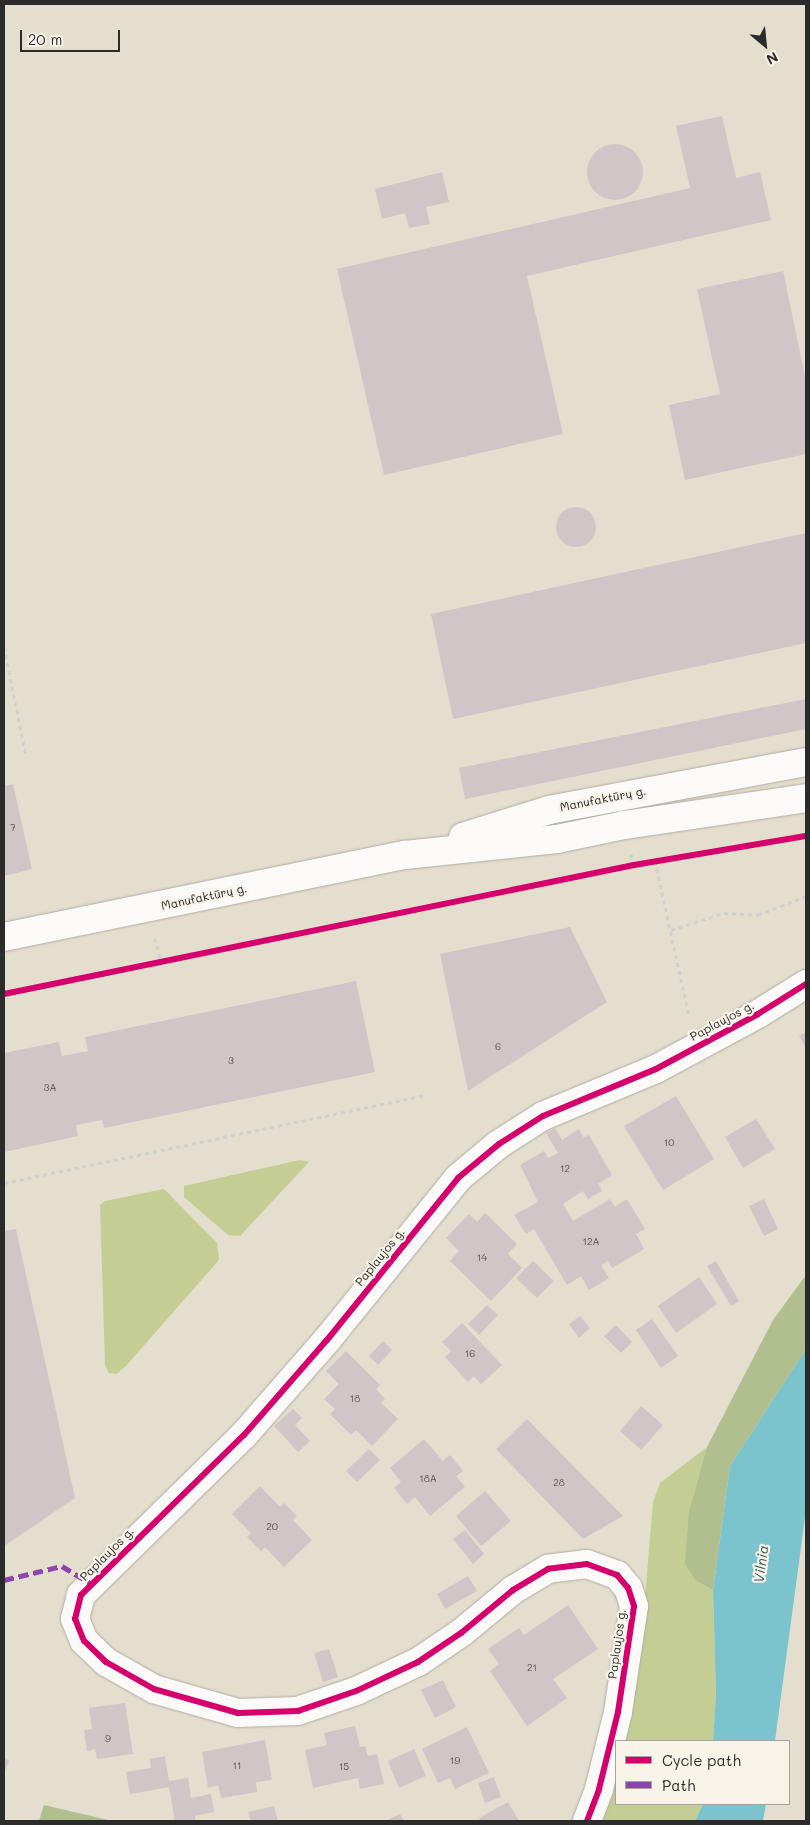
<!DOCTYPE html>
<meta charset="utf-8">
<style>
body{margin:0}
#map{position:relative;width:810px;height:1825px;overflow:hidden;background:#e4dece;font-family:Mali,sans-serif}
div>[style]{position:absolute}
.green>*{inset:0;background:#c4ce94}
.forest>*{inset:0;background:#b1bf8e}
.water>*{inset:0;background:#7cc4cd}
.building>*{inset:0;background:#d0c6c7}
.round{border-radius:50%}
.path>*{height:3px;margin-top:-1.5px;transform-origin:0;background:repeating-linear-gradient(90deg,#d1d0cc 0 4px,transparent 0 8px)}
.roads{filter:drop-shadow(0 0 1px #b0aca2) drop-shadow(0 0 1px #b0aca2)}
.minor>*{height:28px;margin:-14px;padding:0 14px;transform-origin:14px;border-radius:14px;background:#fbfaf8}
.quiet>*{height:5px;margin-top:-2.5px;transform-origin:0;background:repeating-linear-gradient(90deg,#8e44ad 0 10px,transparent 0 15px)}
.cycleway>*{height:6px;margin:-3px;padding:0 3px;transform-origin:3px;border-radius:3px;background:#d6006c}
span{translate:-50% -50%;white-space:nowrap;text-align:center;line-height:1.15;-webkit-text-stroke:4.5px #f7f3e8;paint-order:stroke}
.number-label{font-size:10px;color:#545252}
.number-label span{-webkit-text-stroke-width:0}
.street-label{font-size:12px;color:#2b2b2b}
.water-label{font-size:14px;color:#36565c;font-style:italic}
.frame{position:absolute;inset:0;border:5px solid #2b2b2b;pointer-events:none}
.legend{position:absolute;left:615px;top:1740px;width:175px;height:65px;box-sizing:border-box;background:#f7f3e8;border:1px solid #a5a39c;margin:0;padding:6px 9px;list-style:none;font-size:15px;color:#2b2b2b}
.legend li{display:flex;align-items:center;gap:10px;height:25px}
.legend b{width:25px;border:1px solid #a5a39c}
.north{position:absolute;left:740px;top:20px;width:50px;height:50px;-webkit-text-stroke:4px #f7f3e8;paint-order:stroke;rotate:152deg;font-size:14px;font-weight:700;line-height:20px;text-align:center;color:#2b2b2b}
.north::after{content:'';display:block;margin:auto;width:18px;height:22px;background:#2b2b2b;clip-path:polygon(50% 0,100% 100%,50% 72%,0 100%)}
.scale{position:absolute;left:20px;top:30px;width:100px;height:22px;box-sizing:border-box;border:2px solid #2b2b2b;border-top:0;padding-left:6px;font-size:15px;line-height:18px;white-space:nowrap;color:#2b2b2b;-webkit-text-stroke:4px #f7f3e8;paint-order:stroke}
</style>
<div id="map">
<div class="green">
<div style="clip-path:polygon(300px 1160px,309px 1162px,240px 1236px,228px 1235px,184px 1197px,184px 1186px)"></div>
<div style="clip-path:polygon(164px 1189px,217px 1243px,219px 1260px,126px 1366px,116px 1374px,109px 1373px,105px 1365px,100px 1205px,105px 1201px)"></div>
<div style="clip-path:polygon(707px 1447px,689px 1511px,696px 1581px,713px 1590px,716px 1693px,713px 1741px,622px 1741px,642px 1633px,653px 1502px,660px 1483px)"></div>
<div style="clip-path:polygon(616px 1766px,616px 1804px,703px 1804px,695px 1821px,601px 1821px)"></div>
</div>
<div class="forest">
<div style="clip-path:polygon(806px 1275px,806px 1349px,730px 1466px,713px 1590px,696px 1581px,685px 1564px,689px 1511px,707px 1447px,773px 1320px)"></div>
<div style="clip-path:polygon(44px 1805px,112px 1821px,39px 1821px)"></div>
</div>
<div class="water">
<div style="clip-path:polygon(806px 1349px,806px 1510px,775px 1741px,713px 1741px,716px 1693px,713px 1590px,730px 1466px)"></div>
<div style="clip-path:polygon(703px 1804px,766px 1804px,763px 1821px,695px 1821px)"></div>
</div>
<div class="building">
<div style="clip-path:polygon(722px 116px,736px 178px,760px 172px,771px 220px,527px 276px,563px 434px,384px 475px,337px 269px,690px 188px,676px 126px)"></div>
<div class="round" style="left:587px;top:144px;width:56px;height:56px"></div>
<div style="clip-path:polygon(442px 172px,449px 202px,426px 207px,430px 224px,409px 228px,405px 213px,382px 219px,375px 189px)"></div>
<div style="clip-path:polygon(783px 271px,806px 381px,806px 454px,685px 480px,669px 405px,720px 394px,697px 289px)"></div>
<div class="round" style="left:556px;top:507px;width:40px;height:40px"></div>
<div style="clip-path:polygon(806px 533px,806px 643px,453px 719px,431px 614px)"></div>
<div style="clip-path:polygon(806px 699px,806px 729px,465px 799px,459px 768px)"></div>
<div style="clip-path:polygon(13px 784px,32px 869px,4px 876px,4px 786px)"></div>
<div style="clip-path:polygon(570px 927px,607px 1002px,468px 1091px,440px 954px)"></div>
<div style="clip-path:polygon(356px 981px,375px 1072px,104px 1128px,102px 1120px,76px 1125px,78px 1136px,4px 1152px,4px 1053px,59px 1042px,62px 1056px,88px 1051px,85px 1037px)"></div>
<div style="clip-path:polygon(806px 1032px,806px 1048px,799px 1036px)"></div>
<div style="clip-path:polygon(676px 1096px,714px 1159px,663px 1190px,624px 1126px)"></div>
<div style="clip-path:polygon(756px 1119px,775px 1149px,743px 1168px,725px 1137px)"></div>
<div style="clip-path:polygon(555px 1128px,562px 1140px,579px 1129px,584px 1138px,589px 1135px,612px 1175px,598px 1184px,602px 1191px,588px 1199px,583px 1191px,563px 1204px,573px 1221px,610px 1199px,615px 1207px,627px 1199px,645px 1229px,636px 1234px,644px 1249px,612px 1268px,608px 1261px,601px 1265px,609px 1278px,589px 1290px,581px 1276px,567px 1285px,534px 1229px,526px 1234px,514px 1215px,538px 1202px,520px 1165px,544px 1151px,548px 1158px,558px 1153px,546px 1133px)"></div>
<div style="clip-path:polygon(764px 1199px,778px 1229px,764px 1236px,749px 1206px)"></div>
<div style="clip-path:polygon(485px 1213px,517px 1244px,508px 1254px,522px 1268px,491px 1301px,450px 1261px,459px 1251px,446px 1238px,469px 1214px,477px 1222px)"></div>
<div style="clip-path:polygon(16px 1229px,75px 1498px,4px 1546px,4px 1231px)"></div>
<div style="clip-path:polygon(533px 1261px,554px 1281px,537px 1298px,516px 1278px)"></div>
<div style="clip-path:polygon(716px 1261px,739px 1301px,731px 1306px,707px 1266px)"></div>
<div style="clip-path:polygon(699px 1277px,717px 1304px,676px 1333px,658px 1306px)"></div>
<div style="clip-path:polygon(487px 1305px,498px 1315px,479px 1335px,468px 1324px)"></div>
<div style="clip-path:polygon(580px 1316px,590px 1328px,579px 1338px,569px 1324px)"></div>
<div style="clip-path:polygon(652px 1319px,678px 1356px,661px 1368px,636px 1330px)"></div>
<div style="clip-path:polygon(462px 1323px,502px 1365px,481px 1384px,474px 1376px,468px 1382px,445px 1357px,451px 1351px,442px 1342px)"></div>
<div style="clip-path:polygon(616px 1325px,632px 1342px,621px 1353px,604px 1336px)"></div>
<div style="clip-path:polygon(383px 1341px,392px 1350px,378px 1365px,369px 1356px)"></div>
<div style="clip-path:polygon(346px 1351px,380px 1385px,376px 1389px,385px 1399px,381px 1403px,398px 1419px,372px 1446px,356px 1430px,351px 1435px,330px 1414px,335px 1409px,324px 1399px,339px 1384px,326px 1371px)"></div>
<div style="clip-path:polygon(641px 1406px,663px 1425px,641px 1450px,620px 1431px)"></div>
<div style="clip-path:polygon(293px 1409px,302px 1418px,295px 1425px,310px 1441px,298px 1452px,274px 1426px)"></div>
<div style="clip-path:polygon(527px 1419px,623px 1516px,583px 1539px,496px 1449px)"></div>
<div style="clip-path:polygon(424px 1439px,443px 1461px,450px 1455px,463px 1471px,456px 1476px,465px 1487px,430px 1516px,415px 1497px,407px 1504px,394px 1488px,401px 1482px,390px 1468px)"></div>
<div style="clip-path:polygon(369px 1449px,380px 1460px,357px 1482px,346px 1471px)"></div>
<div style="clip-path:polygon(260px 1486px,280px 1507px,284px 1503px,297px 1516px,293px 1520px,312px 1540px,284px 1567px,265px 1547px,261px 1551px,247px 1537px,251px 1533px,232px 1514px)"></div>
<div style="clip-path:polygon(485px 1491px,511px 1521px,481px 1546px,456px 1516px)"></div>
<div style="clip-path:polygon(465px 1530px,484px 1554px,473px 1564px,453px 1539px)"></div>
<div style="clip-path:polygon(468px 1576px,477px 1591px,445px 1609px,437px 1594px)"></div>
<div style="clip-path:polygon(568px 1605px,598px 1649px,553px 1679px,567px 1698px,527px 1726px,490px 1671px,499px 1664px,488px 1649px,519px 1628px,524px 1635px)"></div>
<div style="clip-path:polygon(329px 1649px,338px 1677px,323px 1682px,314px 1653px)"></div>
<div style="clip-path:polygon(443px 1680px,456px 1707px,435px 1718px,421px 1690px)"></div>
<div style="clip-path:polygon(125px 1703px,133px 1754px,97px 1759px,95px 1749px,87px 1751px,84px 1730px,92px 1729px,89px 1708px)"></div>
<div style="clip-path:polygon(355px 1726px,360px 1747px,365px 1746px,368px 1756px,377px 1754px,384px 1784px,360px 1789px,358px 1778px,313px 1788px,305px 1750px,327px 1745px,324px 1733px)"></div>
<div style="clip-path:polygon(467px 1727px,489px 1773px,455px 1789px,450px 1778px,438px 1783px,422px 1749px)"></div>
<div style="clip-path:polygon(265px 1740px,272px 1780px,256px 1782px,257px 1792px,221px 1798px,218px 1785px,208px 1788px,202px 1752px)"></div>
<div style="clip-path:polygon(414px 1749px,426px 1776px,399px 1788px,388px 1761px)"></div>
<div style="clip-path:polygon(165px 1756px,169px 1781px,188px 1778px,191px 1798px,211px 1794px,214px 1812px,195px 1816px,196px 1821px,175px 1821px,169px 1787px,130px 1794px,126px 1772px,151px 1768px,150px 1759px)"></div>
<div style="clip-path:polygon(4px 1758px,9px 1761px,4px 1773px)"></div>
<div style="clip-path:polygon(494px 1777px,501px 1797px,485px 1803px,478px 1783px)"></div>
<div style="clip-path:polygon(508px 1802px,519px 1821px,481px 1821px,479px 1818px)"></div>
<div style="clip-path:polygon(274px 1806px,278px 1821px,251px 1821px,248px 1812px)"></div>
<div style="clip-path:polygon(400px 1814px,404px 1821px,385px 1821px)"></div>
</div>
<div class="path">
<div style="left:4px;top:647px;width:111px;rotate:78.6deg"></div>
<div style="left:631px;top:854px;width:11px;rotate:75deg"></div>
<div style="left:655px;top:861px;width:158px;rotate:77.6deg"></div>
<div style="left:671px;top:930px;width:56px;rotate:-17.8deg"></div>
<div style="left:724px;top:913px;width:34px;rotate:3deg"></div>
<div style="left:758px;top:915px;width:52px;rotate:-21.6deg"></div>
<div style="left:155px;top:938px;width:25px;rotate:76deg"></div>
<div style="left:4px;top:1183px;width:432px;rotate:-11.8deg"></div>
</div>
<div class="roads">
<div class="minor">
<div style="left:463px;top:837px;width:90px;rotate:-17.4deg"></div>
<div style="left:549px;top:810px;width:261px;rotate:-10.6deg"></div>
<div style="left:4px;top:937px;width:409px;rotate:-11.6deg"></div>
<div style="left:405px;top:855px;width:153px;rotate:-6deg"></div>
<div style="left:557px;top:839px;width:68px;rotate:-11.8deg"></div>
<div style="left:624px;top:825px;width:184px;rotate:-8.4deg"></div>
<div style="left:587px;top:1821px;width:34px;rotate:-69deg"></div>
<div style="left:599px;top:1789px;width:79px;rotate:-76.1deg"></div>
<div style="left:618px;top:1712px;width:107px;rotate:-81.4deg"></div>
<div style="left:634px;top:1606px;width:19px;rotate:-108deg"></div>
<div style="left:628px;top:1588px;width:17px;rotate:-130deg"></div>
<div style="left:617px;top:1575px;width:32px;rotate:-160deg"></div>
<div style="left:587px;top:1564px;width:39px;rotate:173deg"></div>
<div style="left:548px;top:1569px;width:41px;rotate:149deg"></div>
<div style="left:513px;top:1590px;width:67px;rotate:140.4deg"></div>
<div style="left:461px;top:1633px;width:52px;rotate:146deg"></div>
<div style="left:418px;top:1662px;width:68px;rotate:154.9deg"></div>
<div style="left:356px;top:1691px;width:61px;rotate:161deg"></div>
<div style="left:298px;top:1711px;width:60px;rotate:178.1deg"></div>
<div style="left:238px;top:1713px;width:87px;rotate:-164.1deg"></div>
<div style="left:154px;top:1689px;width:55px;rotate:-150.6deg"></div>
<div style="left:106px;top:1662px;width:30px;rotate:-136deg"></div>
<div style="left:84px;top:1641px;width:24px;rotate:-112deg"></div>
<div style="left:75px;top:1619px;width:25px;rotate:-76deg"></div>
<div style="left:81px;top:1595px;width:228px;rotate:-44.5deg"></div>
<div style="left:244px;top:1435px;width:126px;rotate:-48.9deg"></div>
<div style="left:327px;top:1340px;width:208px;rotate:-51deg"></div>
<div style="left:458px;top:1178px;width:53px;rotate:-39.7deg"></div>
<div style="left:499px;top:1144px;width:52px;rotate:-32.5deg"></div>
<div style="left:543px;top:1116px;width:122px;rotate:-22.6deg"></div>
<div style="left:656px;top:1069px;width:116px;rotate:-28.3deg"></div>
<div style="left:758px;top:1014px;width:57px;rotate:-32deg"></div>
</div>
</div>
<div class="quiet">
<div style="left:4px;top:1580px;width:60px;rotate:-13.6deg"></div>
<div style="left:62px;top:1566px;width:35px;rotate:31deg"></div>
</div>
<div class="cycleway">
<div style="left:4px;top:994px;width:643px;rotate:-11.57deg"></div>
<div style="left:634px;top:865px;width:174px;rotate:-9.6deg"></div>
<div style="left:587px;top:1821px;width:34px;rotate:-69deg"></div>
<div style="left:599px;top:1789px;width:79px;rotate:-76.1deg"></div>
<div style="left:618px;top:1712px;width:107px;rotate:-81.4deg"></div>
<div style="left:634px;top:1606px;width:19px;rotate:-108deg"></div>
<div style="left:628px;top:1588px;width:17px;rotate:-130deg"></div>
<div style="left:617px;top:1575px;width:32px;rotate:-160deg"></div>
<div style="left:587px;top:1564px;width:39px;rotate:173deg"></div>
<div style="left:548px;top:1569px;width:41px;rotate:149deg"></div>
<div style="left:513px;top:1590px;width:67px;rotate:140.4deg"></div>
<div style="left:461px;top:1633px;width:52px;rotate:146deg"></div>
<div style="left:418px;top:1662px;width:68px;rotate:154.9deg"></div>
<div style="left:356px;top:1691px;width:61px;rotate:161deg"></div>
<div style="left:298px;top:1711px;width:60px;rotate:178.1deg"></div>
<div style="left:238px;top:1713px;width:87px;rotate:-164.1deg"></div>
<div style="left:154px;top:1689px;width:55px;rotate:-150.6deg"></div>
<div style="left:106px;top:1662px;width:30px;rotate:-136deg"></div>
<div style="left:84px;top:1641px;width:24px;rotate:-112deg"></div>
<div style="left:75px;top:1619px;width:25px;rotate:-76deg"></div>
<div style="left:81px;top:1595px;width:228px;rotate:-44.5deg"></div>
<div style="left:244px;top:1435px;width:126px;rotate:-48.9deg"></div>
<div style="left:327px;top:1340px;width:208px;rotate:-51deg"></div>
<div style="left:458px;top:1178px;width:53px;rotate:-39.7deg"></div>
<div style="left:499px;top:1144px;width:52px;rotate:-32.5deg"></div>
<div style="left:543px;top:1116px;width:122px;rotate:-22.6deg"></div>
<div style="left:656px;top:1069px;width:116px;rotate:-28.3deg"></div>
<div style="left:758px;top:1014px;width:57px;rotate:-32deg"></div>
</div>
<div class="number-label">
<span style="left:13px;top:828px">7</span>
<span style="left:498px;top:1047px">6</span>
<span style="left:231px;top:1061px">3</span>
<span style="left:50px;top:1088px">3A</span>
<span style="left:669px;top:1143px">10</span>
<span style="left:565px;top:1169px">12</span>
<span style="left:591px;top:1242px">12A</span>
<span style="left:482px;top:1258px">14</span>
<span style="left:470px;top:1354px">16</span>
<span style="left:355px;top:1399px">18</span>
<span style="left:428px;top:1479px">18A</span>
<span style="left:559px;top:1483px">28</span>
<span style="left:272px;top:1527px">20</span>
<span style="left:532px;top:1668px">21</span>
<span style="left:108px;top:1739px">9</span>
<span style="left:455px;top:1761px">19</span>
<span style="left:237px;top:1766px">11</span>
<span style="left:344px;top:1767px">15</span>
</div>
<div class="street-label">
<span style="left:603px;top:799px;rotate:-11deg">Manufaktūrų g.</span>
<span style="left:204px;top:897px;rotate:-12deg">Manufaktūrų g.</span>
<span style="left:722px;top:1021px;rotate:-28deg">Paplaujos g.</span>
<span style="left:380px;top:1257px;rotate:-51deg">Paplaujos g.</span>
<span style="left:107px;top:1554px;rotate:-45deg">Paplaujos g.</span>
<span style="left:617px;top:1644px;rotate:-82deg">Paplaujos g.</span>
</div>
<div class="water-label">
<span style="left:761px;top:1564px;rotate:-83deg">Vilnia</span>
</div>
<div class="frame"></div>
<ul class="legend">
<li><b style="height:6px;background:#d6006c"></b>Cycle path</li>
<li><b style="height:6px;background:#8e44ad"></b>Path</li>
</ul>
<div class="north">N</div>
<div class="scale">20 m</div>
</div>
